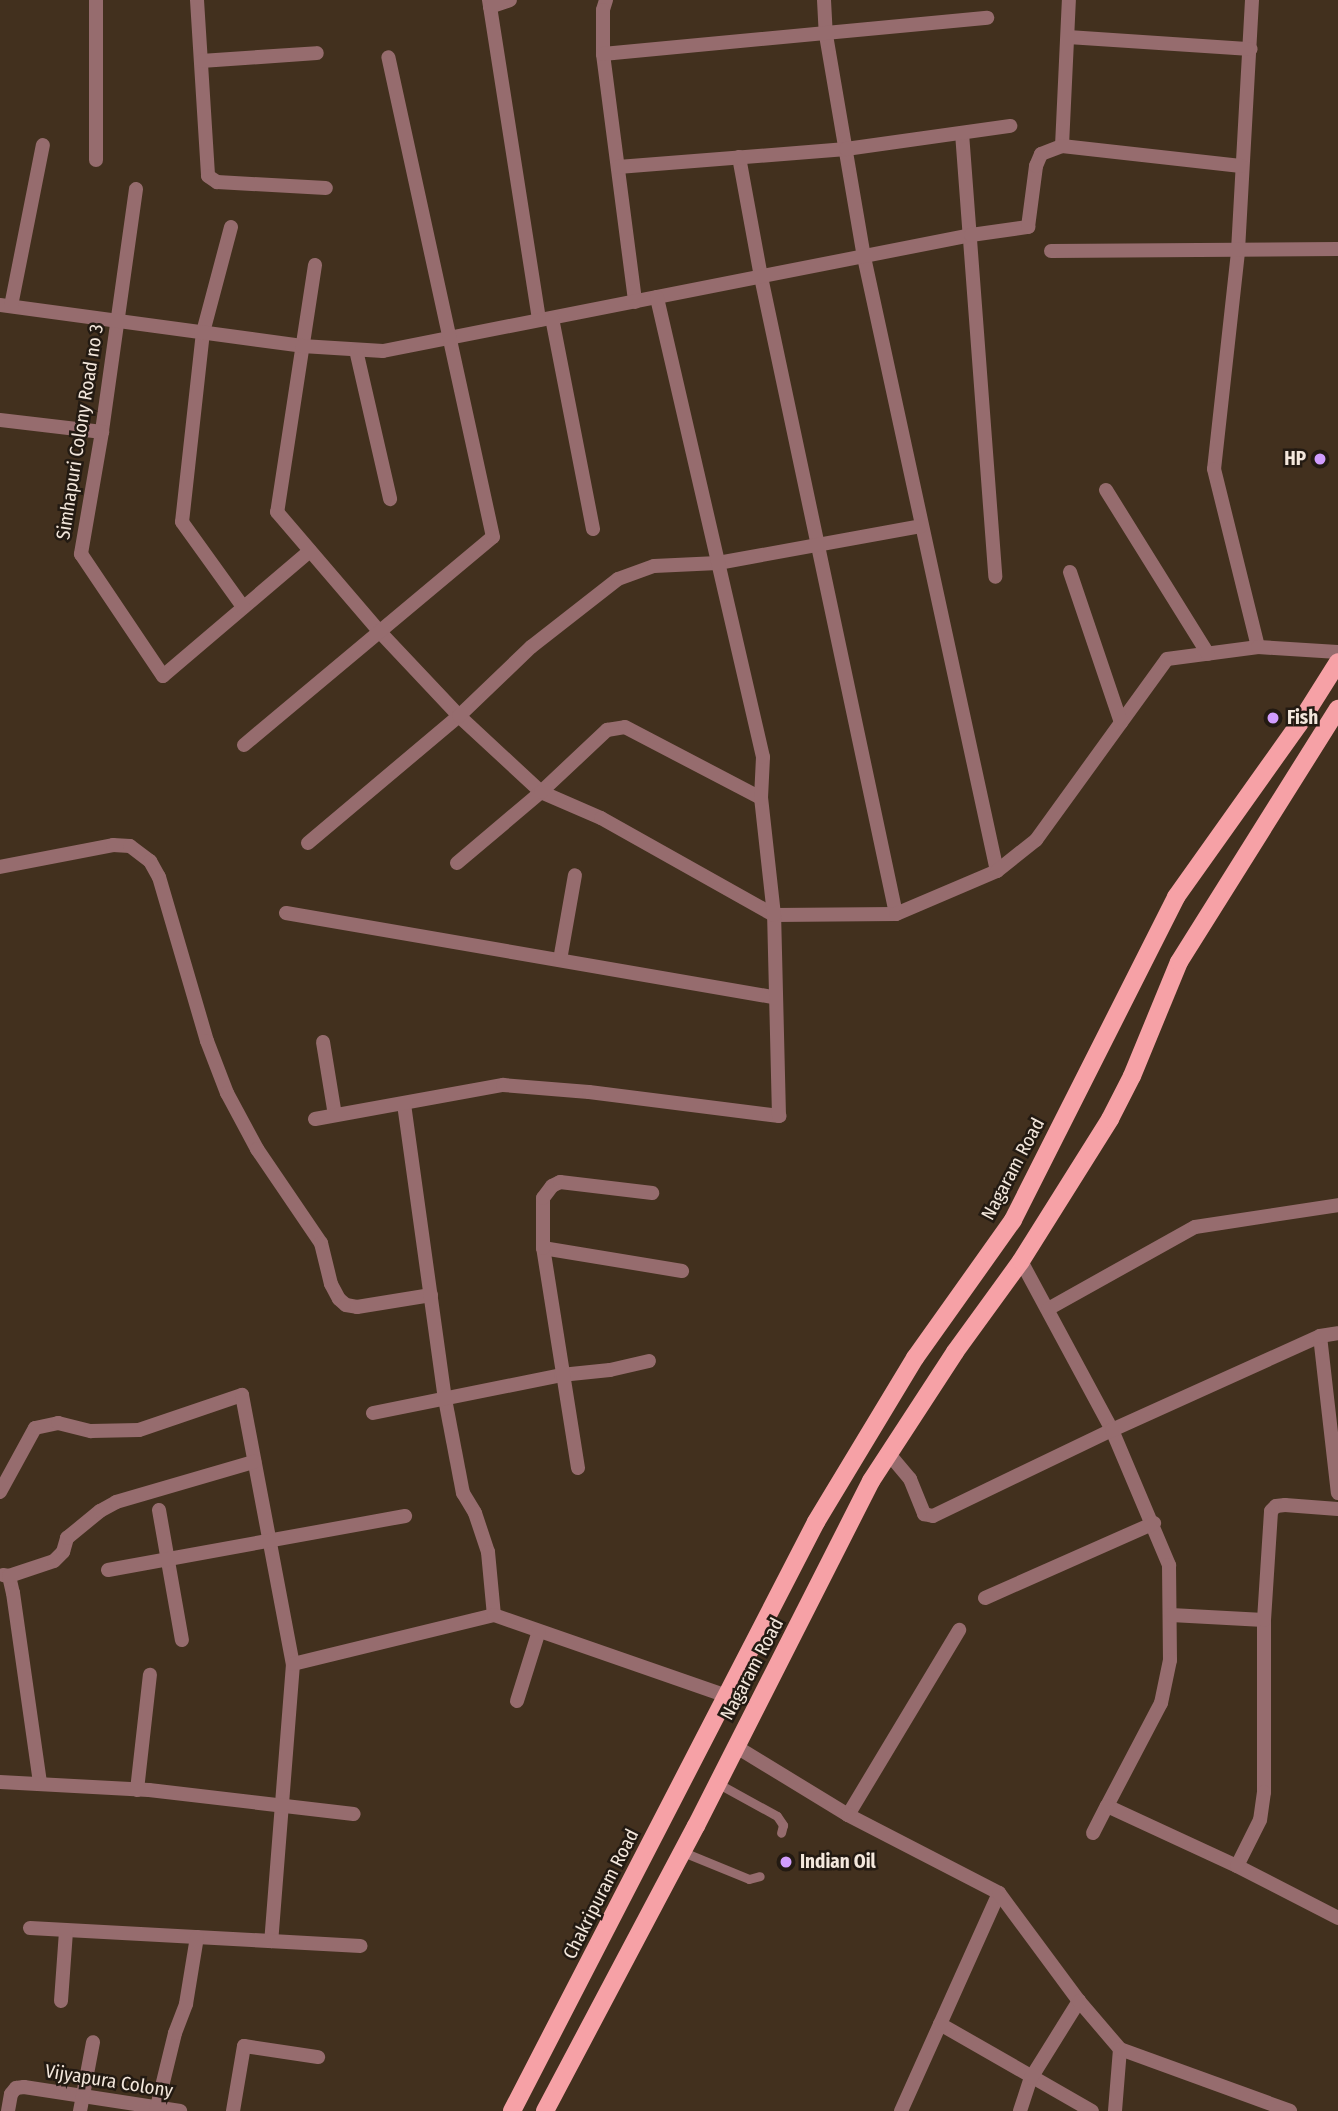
<!DOCTYPE html>
<style>
body{margin:0}
#map{position:relative;width:1338px;height:2111px;overflow:hidden;background:#42301e;font-family:"Fira Sans Condensed",sans-serif}
div>[style]{position:absolute}
.service>*{height:9px;margin:-4.5px;padding:0 4.5px;transform-origin:4.5px;border-radius:4.5px;background:#966c6e}
.minor>*{height:14px;margin:-7px;padding:0 7px;transform-origin:7px;border-radius:7px;background:#966c6e}
.tertiary>*{height:14px;margin:-7px;padding:0 7px;transform-origin:7px;border-radius:7px;background:#966c6e}
.primary>*{height:18px;margin:-9px;padding:0 9px;transform-origin:9px;border-radius:9px;background:#f6a1a6}
.dots>*{width:19px;height:19px;translate:-50% -50%;box-sizing:border-box;border:4px solid #231a12;border-radius:50%}
span{translate:-50% -50%;white-space:nowrap;text-align:center;line-height:1.15;-webkit-text-stroke:5px #231a12;paint-order:stroke}
.street-label{font-size:19px;color:#f3e7dc}
.poi-label{font-size:19px;color:#f3e7dc;font-weight:700}
.right{translate:-100% -50%;text-align:right}
.left{translate:0 -50%;text-align:left}
</style>
<div id="map">
<div class="service">
<div style="left:717px;top:1783px;width:68px;rotate:28.8deg"></div>
<div style="left:777px;top:1816px;width:11px;rotate:56deg"></div>
<div style="left:783px;top:1825px;width:8px;rotate:104deg"></div>
<div style="left:683px;top:1852px;width:71px;rotate:22.2deg"></div>
<div style="left:749px;top:1879px;width:11px;rotate:-15deg"></div>
</div>
<div class="minor">
<div style="left:197px;top:0;width:176px;rotate:86.4deg"></div>
<div style="left:208px;top:176px;width:11px;rotate:34deg"></div>
<div style="left:217px;top:182px;width:109px;rotate:3.2deg"></div>
<div style="left:489px;top:0;width:324px;rotate:81.1deg"></div>
<div style="left:606px;top:0;width:10px;rotate:107deg"></div>
<div style="left:603px;top:10px;width:44px;rotate:90deg"></div>
<div style="left:603px;top:54px;width:250px;rotate:82.6deg"></div>
<div style="left:824px;top:0;width:35px;rotate:87deg"></div>
<div style="left:826px;top:35px;width:225px;rotate:80.3deg"></div>
<div style="left:864px;top:257px;width:628px;rotate:77.78deg"></div>
<div style="left:1252px;top:0;width:252px;rotate:93.2deg"></div>
<div style="left:1238px;top:252px;width:218px;rotate:96.3deg"></div>
<div style="left:1214px;top:469px;width:183px;rotate:76.1deg"></div>
<div style="left:490px;top:7px;width:21px;rotate:-19deg"></div>
<div style="left:1068px;top:37px;width:183px;rotate:3.8deg"></div>
<div style="left:603px;top:54px;width:386px;rotate:-5.4deg"></div>
<div style="left:201px;top:61px;width:116px;rotate:-3.9deg"></div>
<div style="left:962px;top:133px;width:445px;rotate:85.7deg"></div>
<div style="left:1062px;top:146px;width:146px;rotate:-87.3deg"></div>
<div style="left:739px;top:157px;width:122px;rotate:79.6deg"></div>
<div style="left:761px;top:277px;width:651px;rotate:78.03deg"></div>
<div style="left:96px;top:160px;width:160px;rotate:-90deg"></div>
<div style="left:618px;top:167px;width:229px;rotate:-4.5deg"></div>
<div style="left:846px;top:149px;width:166px;rotate:-8deg"></div>
<div style="left:136px;top:189px;width:245px;rotate:98deg"></div>
<div style="left:102px;top:432px;width:124px;rotate:99.8deg"></div>
<div style="left:81px;top:554px;width:147px;rotate:56.1deg"></div>
<div style="left:163px;top:676px;width:193px;rotate:-40.4deg"></div>
<div style="left:231px;top:227px;width:109px;rotate:104.9deg"></div>
<div style="left:203px;top:332px;width:191px;rotate:96.3deg"></div>
<div style="left:182px;top:522px;width:105px;rotate:54.3deg"></div>
<div style="left:1051px;top:251px;width:287px;rotate:-0.4deg"></div>
<div style="left:315px;top:265px;width:250px;rotate:98.7deg"></div>
<div style="left:277px;top:512px;width:157px;rotate:49.4deg"></div>
<div style="left:379px;top:631px;width:117px;rotate:46.7deg"></div>
<div style="left:459px;top:716px;width:112px;rotate:42.8deg"></div>
<div style="left:541px;top:792px;width:65px;rotate:23.4deg"></div>
<div style="left:601px;top:818px;width:198px;rotate:29.3deg"></div>
<div style="left:774px;top:915px;width:122px;rotate:-0.5deg"></div>
<div style="left:896px;top:914px;width:110px;rotate:-23.1deg"></div>
<div style="left:997px;top:871px;width:50px;rotate:-38.5deg"></div>
<div style="left:1036px;top:840px;width:223px;rotate:-54.1deg"></div>
<div style="left:1167px;top:659px;width:92px;rotate:-7.5deg"></div>
<div style="left:1258px;top:647px;width:80px;rotate:3.6deg"></div>
<div style="left:0;top:305px;width:305px;rotate:7.7deg"></div>
<div style="left:302px;top:346px;width:81px;rotate:3.5deg"></div>
<div style="left:383px;top:351px;width:599px;rotate:-11.16deg"></div>
<div style="left:971px;top:235px;width:58px;rotate:-8deg"></div>
<div style="left:1028px;top:227px;width:62px;rotate:-82.5deg"></div>
<div style="left:1036px;top:166px;width:13px;rotate:-67deg"></div>
<div style="left:1041px;top:154px;width:22px;rotate:-21deg"></div>
<div style="left:1062px;top:146px;width:180px;rotate:6.4deg"></div>
<div style="left:11px;top:306px;width:164px;rotate:-78.8deg"></div>
<div style="left:552px;top:318px;width:215px;rotate:79deg"></div>
<div style="left:356px;top:350px;width:153px;rotate:77.1deg"></div>
<div style="left:0;top:420px;width:103px;rotate:6.7deg"></div>
<div style="left:1106px;top:490px;width:193px;rotate:58.1deg"></div>
<div style="left:1070px;top:572px;width:159px;rotate:71.3deg"></div>
<div style="left:244px;top:745px;width:324px;rotate:-39.9deg"></div>
<div style="left:493px;top:537px;width:491px;rotate:-102.3deg"></div>
<div style="left:308px;top:843px;width:197px;rotate:-40.1deg"></div>
<div style="left:459px;top:716px;width:100px;rotate:-43.8deg"></div>
<div style="left:531px;top:647px;width:110px;rotate:-38deg"></div>
<div style="left:618px;top:579px;width:38px;rotate:-20deg"></div>
<div style="left:654px;top:566px;width:64px;rotate:-2.7deg"></div>
<div style="left:718px;top:563px;width:206px;rotate:-10.3deg"></div>
<div style="left:457px;top:863px;width:110px;rotate:-40.2deg"></div>
<div style="left:541px;top:792px;width:91px;rotate:-43.2deg"></div>
<div style="left:607px;top:730px;width:18px;rotate:-9deg"></div>
<div style="left:625px;top:727px;width:153px;rotate:27.6deg"></div>
<div style="left:0;top:867px;width:115px;rotate:-11deg"></div>
<div style="left:113px;top:845px;width:17px;rotate:3deg"></div>
<div style="left:130px;top:846px;width:25px;rotate:37deg"></div>
<div style="left:150px;top:861px;width:18px;rotate:61deg"></div>
<div style="left:159px;top:877px;width:171px;rotate:73.7deg"></div>
<div style="left:207px;top:1041px;width:56px;rotate:69deg"></div>
<div style="left:227px;top:1093px;width:64px;rotate:61.8deg"></div>
<div style="left:257px;top:1149px;width:114px;rotate:55.8deg"></div>
<div style="left:321px;top:1243px;width:42px;rotate:76.3deg"></div>
<div style="left:331px;top:1284px;width:17px;rotate:62deg"></div>
<div style="left:339px;top:1299px;width:9px;rotate:41deg"></div>
<div style="left:346px;top:1305px;width:11px;rotate:10deg"></div>
<div style="left:357px;top:1307px;width:75px;rotate:-9.2deg"></div>
<div style="left:286px;top:913px;width:497px;rotate:9.8deg"></div>
<div style="left:560px;top:960px;width:86px;rotate:-80deg"></div>
<div style="left:323px;top:1042px;width:74px;rotate:80.7deg"></div>
<div style="left:404px;top:1104px;width:298px;rotate:82.1deg"></div>
<div style="left:445px;top:1399px;width:96px;rotate:79.2deg"></div>
<div style="left:463px;top:1493px;width:23px;rotate:59deg"></div>
<div style="left:475px;top:1513px;width:41px;rotate:71.6deg"></div>
<div style="left:488px;top:1552px;width:63px;rotate:84.6deg"></div>
<div style="left:315px;top:1119px;width:191px;rotate:-10.3deg"></div>
<div style="left:503px;top:1085px;width:86px;rotate:4.7deg"></div>
<div style="left:589px;top:1092px;width:192px;rotate:7.2deg"></div>
<div style="left:779px;top:1116px;width:201px;rotate:-91.4deg"></div>
<div style="left:774px;top:915px;width:118px;rotate:-96.3deg"></div>
<div style="left:761px;top:798px;width:41px;rotate:-87.2deg"></div>
<div style="left:763px;top:757px;width:472px;rotate:-103deg"></div>
<div style="left:543px;top:1248px;width:141px;rotate:9.4deg"></div>
<div style="left:1021px;top:1261px;width:192px;rotate:61.7deg"></div>
<div style="left:1112px;top:1430px;width:147px;rotate:67.1deg"></div>
<div style="left:1169px;top:1565px;width:95px;rotate:89.4deg"></div>
<div style="left:1170px;top:1660px;width:44px;rotate:101.8deg"></div>
<div style="left:1161px;top:1703px;width:116px;rotate:117.7deg"></div>
<div style="left:1107px;top:1806px;width:143px;rotate:24.8deg"></div>
<div style="left:1237px;top:1866px;width:114px;rotate:27.2deg"></div>
<div style="left:1048px;top:1309px;width:168px;rotate:-29.2deg"></div>
<div style="left:1195px;top:1227px;width:145px;rotate:-8.7deg"></div>
<div style="left:1320px;top:1336px;width:158px;rotate:83.5deg"></div>
<div style="left:373px;top:1413px;width:192px;rotate:-11.4deg"></div>
<div style="left:561px;top:1375px;width:49px;rotate:-5.8deg"></div>
<div style="left:610px;top:1370px;width:40px;rotate:-13deg"></div>
<div style="left:889px;top:1454px;width:33px;rotate:50deg"></div>
<div style="left:910px;top:1479px;width:38px;rotate:68deg"></div>
<div style="left:924px;top:1514px;width:9px;rotate:13deg"></div>
<div style="left:933px;top:1516px;width:199px;rotate:-25.7deg"></div>
<div style="left:1112px;top:1430px;width:228px;rotate:-24.3deg"></div>
<div style="left:1320px;top:1336px;width:18px;rotate:-9deg"></div>
<div style="left:578px;top:1468px;width:223px;rotate:-99deg"></div>
<div style="left:543px;top:1248px;width:50px;rotate:-90deg"></div>
<div style="left:543px;top:1198px;width:15px;rotate:-53deg"></div>
<div style="left:552px;top:1186px;width:9px;rotate:-27deg"></div>
<div style="left:560px;top:1182px;width:93px;rotate:6.8deg"></div>
<div style="left:0;top:1492px;width:73px;rotate:-61.3deg"></div>
<div style="left:35px;top:1428px;width:24px;rotate:-12deg"></div>
<div style="left:58px;top:1423px;width:34px;rotate:14deg"></div>
<div style="left:91px;top:1431px;width:48px;rotate:-1.2deg"></div>
<div style="left:139px;top:1430px;width:109px;rotate:-18.8deg"></div>
<div style="left:242px;top:1395px;width:274px;rotate:79.3deg"></div>
<div style="left:293px;top:1664px;width:278px;rotate:94.5deg"></div>
<div style="left:159px;top:1510px;width:132px;rotate:80deg"></div>
<div style="left:108px;top:1570px;width:302px;rotate:-10.3deg"></div>
<div style="left:3px;top:1575px;width:6px;rotate:9deg"></div>
<div style="left:9px;top:1576px;width:17px;rotate:77deg"></div>
<div style="left:13px;top:1593px;width:192px;rotate:81.9deg"></div>
<div style="left:9px;top:1576px;width:47px;rotate:-18.4deg"></div>
<div style="left:54px;top:1561px;width:13px;rotate:-45deg"></div>
<div style="left:63px;top:1552px;width:15px;rotate:-74deg"></div>
<div style="left:67px;top:1538px;width:43px;rotate:-39.3deg"></div>
<div style="left:100px;top:1511px;width:18px;rotate:-29deg"></div>
<div style="left:116px;top:1502px;width:144px;rotate:-16.2deg"></div>
<div style="left:985px;top:1598px;width:185px;rotate:-23.9deg"></div>
<div style="left:1171px;top:1615px;width:93px;rotate:3.1deg"></div>
<div style="left:1264px;top:1620px;width:172px;rotate:90deg"></div>
<div style="left:1264px;top:1792px;width:28px;rotate:98deg"></div>
<div style="left:1260px;top:1820px;width:51px;rotate:116.6deg"></div>
<div style="left:1264px;top:1620px;width:109px;rotate:-86.3deg"></div>
<div style="left:1271px;top:1511px;width:7px;rotate:-45deg"></div>
<div style="left:1276px;top:1506px;width:9px;rotate:-6deg"></div>
<div style="left:1285px;top:1505px;width:53px;rotate:4.3deg"></div>
<div style="left:293px;top:1664px;width:207px;rotate:-13.7deg"></div>
<div style="left:494px;top:1615px;width:247px;rotate:19.2deg"></div>
<div style="left:517px;top:1701px;width:73px;rotate:-72.6deg"></div>
<div style="left:0;top:1782px;width:149px;rotate:3.1deg"></div>
<div style="left:149px;top:1790px;width:206px;rotate:6.7deg"></div>
<div style="left:137px;top:1790px;width:116px;rotate:-83.6deg"></div>
<div style="left:848px;top:1815px;width:216px;rotate:-59deg"></div>
<div style="left:1093px;top:1833px;width:30px;rotate:-63deg"></div>
<div style="left:30px;top:1928px;width:331px;rotate:3.1deg"></div>
<div style="left:61px;top:2001px;width:70px;rotate:-85.9deg"></div>
<div style="left:940px;top:2024px;width:175px;rotate:29.8deg"></div>
<div style="left:8px;top:2111px;width:17px;rotate:-80deg"></div>
<div style="left:11px;top:2094px;width:8px;rotate:-50deg"></div>
<div style="left:16px;top:2088px;width:8px;rotate:-7deg"></div>
<div style="left:24px;top:2087px;width:158px;rotate:8.7deg"></div>
<div style="left:80px;top:2111px;width:70px;rotate:-79.3deg"></div>
<div style="left:156px;top:2111px;width:80px;rotate:-76.3deg"></div>
<div style="left:175px;top:2033px;width:31px;rotate:-69deg"></div>
<div style="left:186px;top:2004px;width:68px;rotate:-80.7deg"></div>
<div style="left:233px;top:2111px;width:66px;rotate:-80.4deg"></div>
<div style="left:244px;top:2046px;width:75px;rotate:8.5deg"></div>
<div style="left:901px;top:2111px;width:239px;rotate:-65.8deg"></div>
<div style="left:1020px;top:2111px;width:35px;rotate:-72deg"></div>
<div style="left:1031px;top:2078px;width:91px;rotate:-58.1deg"></div>
<div style="left:1115px;top:2111px;width:62px;rotate:-85.4deg"></div>
</div>
<div class="tertiary">
<div style="left:735px;top:1746px;width:132px;rotate:31.4deg"></div>
<div style="left:848px;top:1815px;width:170px;rotate:27.3deg"></div>
<div style="left:999px;top:1893px;width:134px;rotate:53.5deg"></div>
<div style="left:1079px;top:2001px;width:63px;rotate:49.5deg"></div>
<div style="left:1120px;top:2049px;width:181px;rotate:20deg"></div>
</div>
<div class="primary">
<div style="left:512px;top:2111px;width:663px;rotate:-62.7deg"></div>
<div style="left:816px;top:1522px;width:192px;rotate:-58.9deg"></div>
<div style="left:915px;top:1358px;width:169px;rotate:-54.6deg"></div>
<div style="left:1013px;top:1220px;width:362px;rotate:-63.2deg"></div>
<div style="left:1176px;top:897px;width:212px;rotate:-54.6deg"></div>
<div style="left:1299px;top:724px;width:73px;rotate:-57.8deg"></div>
<div style="left:545px;top:2111px;width:323px;rotate:-62.1deg"></div>
<div style="left:696px;top:1826px;width:387px;rotate:-63.1deg"></div>
<div style="left:871px;top:1481px;width:154px;rotate:-56.9deg"></div>
<div style="left:955px;top:1352px;width:112px;rotate:-54deg"></div>
<div style="left:1021px;top:1261px;width:168px;rotate:-57.9deg"></div>
<div style="left:1110px;top:1119px;width:48px;rotate:-62.9deg"></div>
<div style="left:1132px;top:1076px;width:123px;rotate:-67.6deg"></div>
<div style="left:1179px;top:962px;width:299px;rotate:-57.9deg"></div>
</div>
<div class="dots">
<div style="left:1320px;top:459px;background:#d19dfe"></div>
<div style="left:1273px;top:718px;background:#d19dfe"></div>
<div style="left:786px;top:1862px;background:#d19dfe"></div>
</div>
<div class="street-label">
<span style="left:80px;top:432px;rotate:-81deg">Simhapuri Colony Road no 3</span>
<span style="left:1013px;top:1169px;rotate:-62deg">Nagaram Road</span>
<span style="left:752px;top:1669px;rotate:-62deg">Nagaram Road</span>
<span style="left:601px;top:1894px;rotate:-63deg">Chakripuram Road</span>
<span style="left:109px;top:2081px;rotate:9deg">Vijyapura Colony</span>
</div>
<div class="poi-label">
<span class="right" style="left:1306px;top:459px">HP</span>
<span class="left" style="left:1287px;top:718px">Fish</span>
<span class="left" style="left:800px;top:1862px">Indian Oil</span>
</div>
</div>
